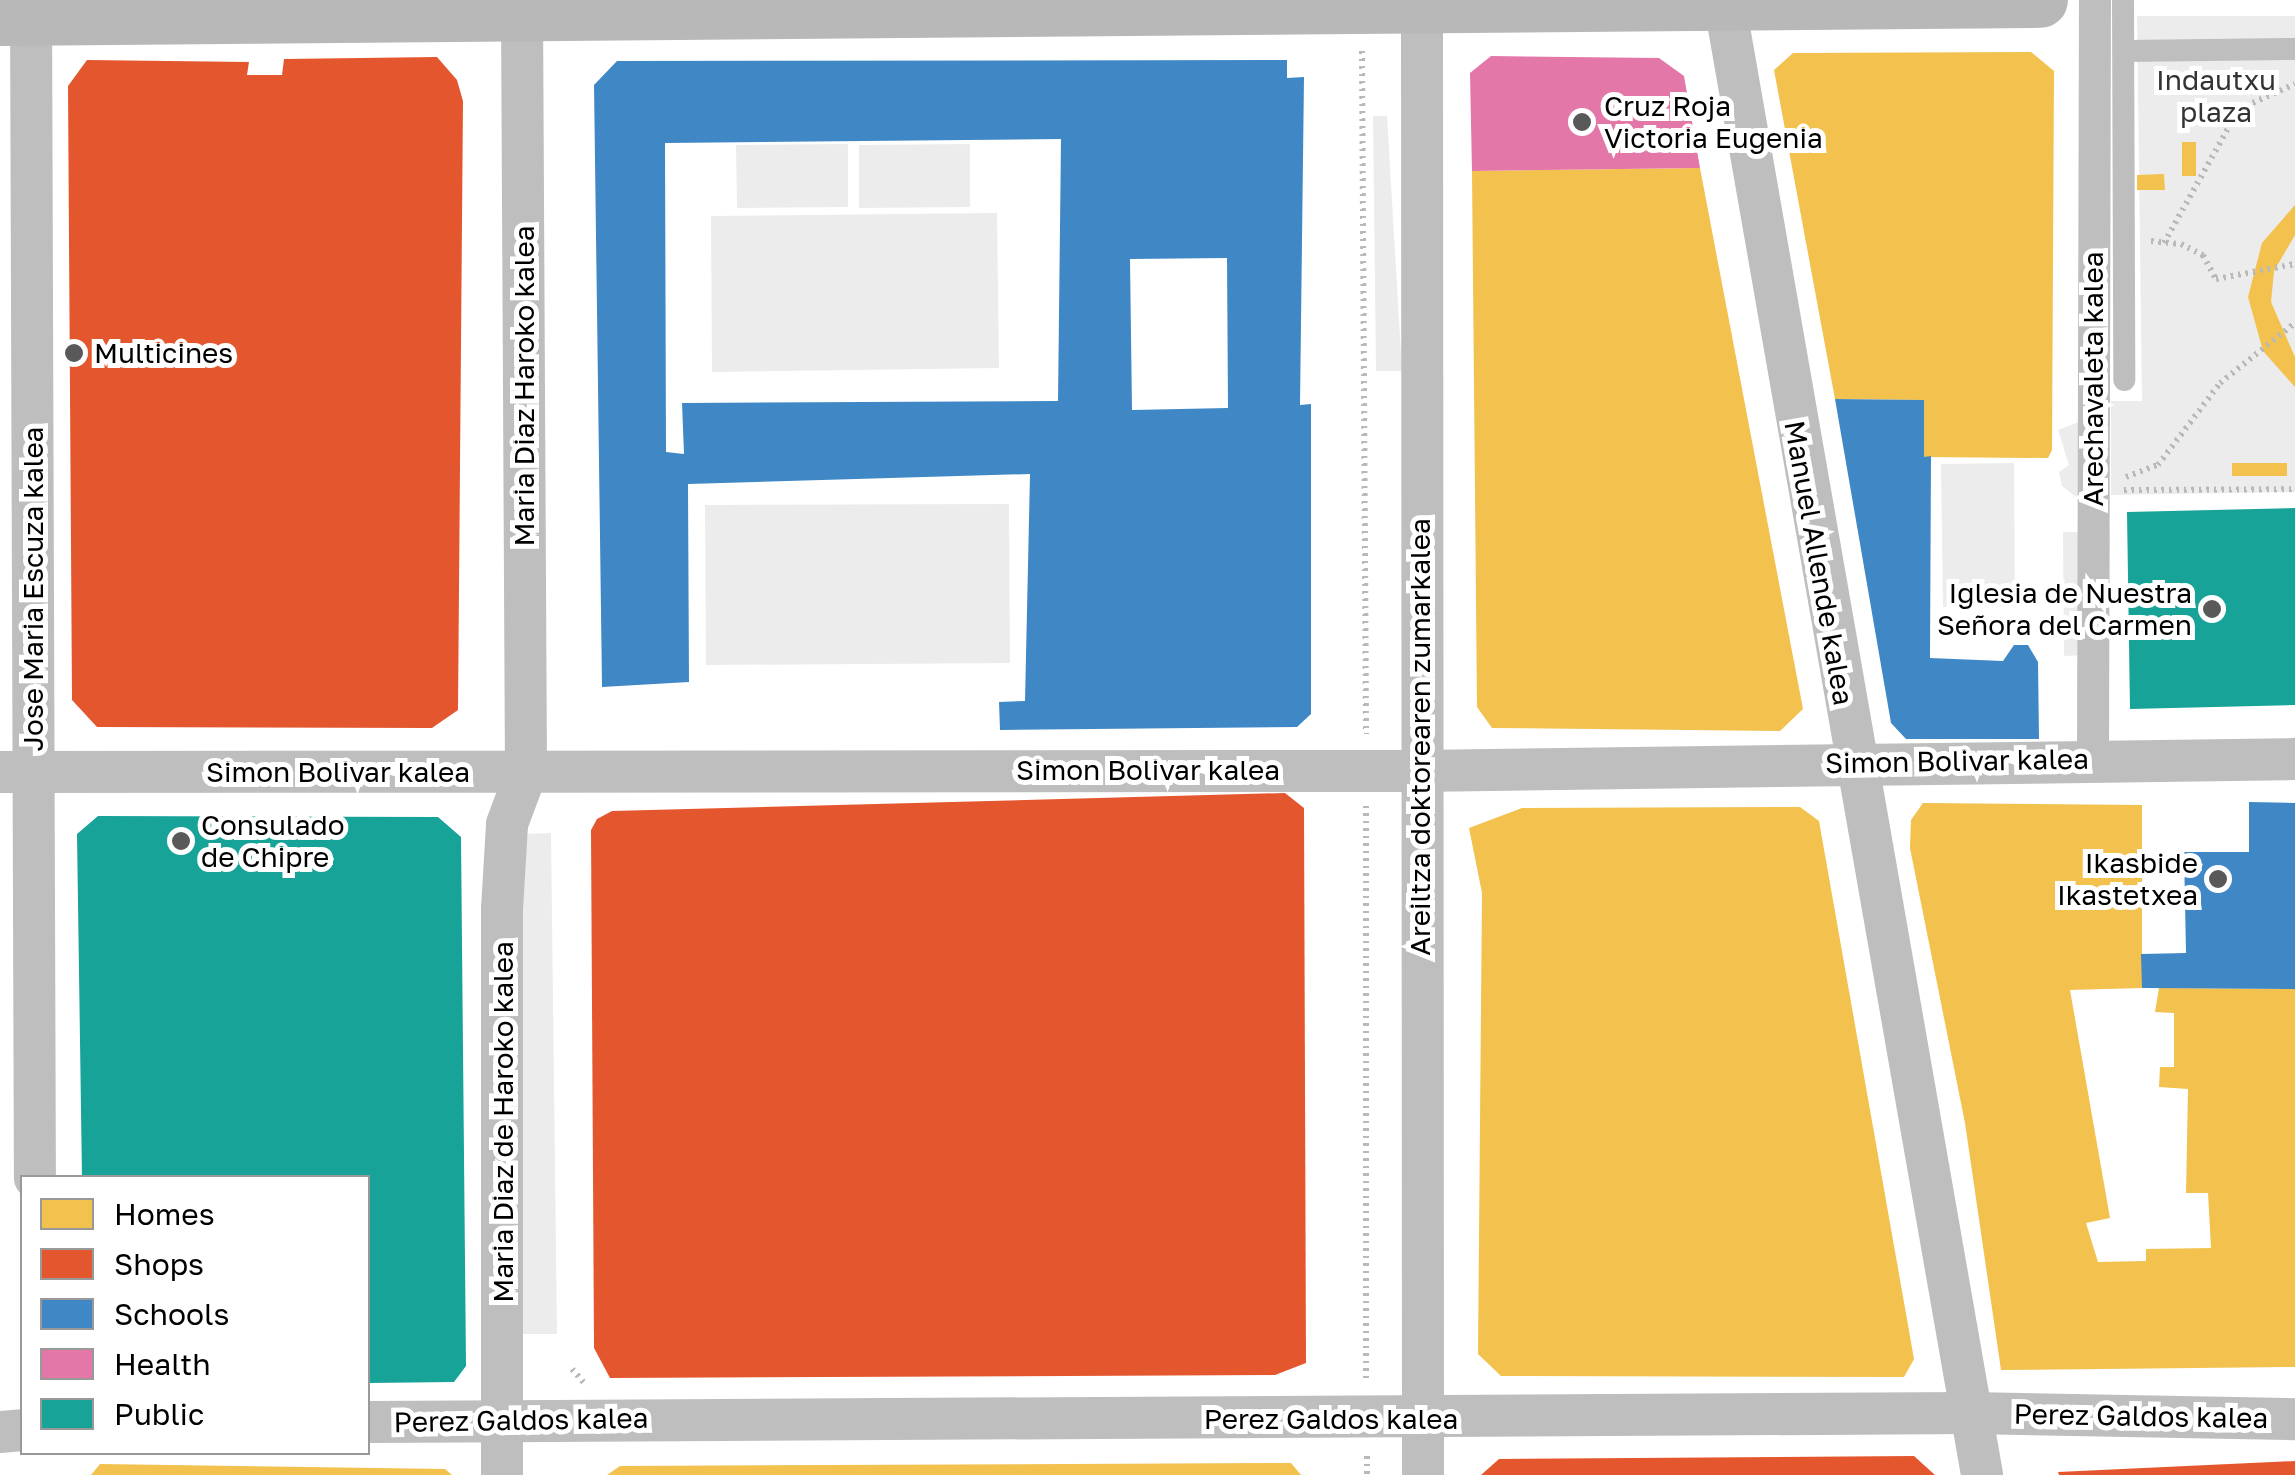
<!DOCTYPE html>
<meta charset="utf-8">
<style>
body{margin:0}
#map{position:relative;width:2295px;height:1475px;overflow:hidden;background:#fff;font-family:"Golos Text",sans-serif}
div>[style]{position:absolute}
.green>*{inset:0;background:#ececec}
.homes>*{inset:0;background:#f2c14e}
.shops>*{inset:0;background:#e4572e}
.schools>*{inset:0;background:#3f88c5}
.health>*{inset:0;background:#e377a8}
.public>*{inset:0;background:#17a398}
.path>*{height:6px;margin-top:-3px;transform-origin:0;background:repeating-linear-gradient(90deg,#b9b9b9 0 2.5px,transparent 0 7.5px)}
.service>*{height:22px;margin:-11px;padding:0 11px;transform-origin:11px;border-radius:11px;background:#bebebe}
.pedestrian>*{height:32px;margin:-16px;padding:0 16px;transform-origin:16px;border-radius:16px;background:#bebebe}
.minor>*{height:42px;margin:-21px;padding:0 21px;transform-origin:21px;border-radius:21px;background:#bebebe}
.secondary>*{height:55px;margin:-27.5px;padding:0 27.5px;transform-origin:27.5px;border-radius:27.5px;background:#b8b8b8}
.dots>*{width:28px;height:28px;translate:-50% -50%;box-sizing:border-box;border:5px solid #fff;border-radius:50%}
span{translate:-50% -50%;white-space:nowrap;text-align:center;line-height:1.15;-webkit-text-stroke:10px #fff;paint-order:stroke}
.park-label{font-size:28px;color:#333}
.poi-label{font-size:28px;color:#000}
.left{translate:0 -50%;text-align:left}
.right{translate:-100% -50%;text-align:right}
.street-label{font-size:28px;color:#000}
.legend{position:absolute;left:20px;top:1175px;width:350px;height:280px;box-sizing:border-box;background:#fff;border:2px solid #999;margin:0;padding:12px 18px;list-style:none;font-size:30px;color:#000}
.legend li{display:flex;align-items:center;gap:20px;height:50px}
.legend b{width:50px;border:2px solid #999}
</style>
<div id="map">
<div class="green">
<div style="clip-path:polygon(2137px 16px,2295px 16px,2295px 492px,2111px 495px,2111px 401px,2142px 401px)"></div>
<div style="clip-path:polygon(1373px 116px,1387px 116px,1402px 371px,1376px 371px)"></div>
<div style="clip-path:polygon(848px 144px,848px 207px,737px 208px,736px 145px)"></div>
<div style="clip-path:polygon(970px 144px,970px 207px,859px 208px,859px 145px)"></div>
<div style="clip-path:polygon(997px 213px,999px 368px,712px 372px,711px 216px)"></div>
<div style="clip-path:polygon(2079px 422px,2093px 510px,2062px 486px,2059px 472px,2069px 465px,2058px 430px)"></div>
<div style="clip-path:polygon(2014px 463px,2015px 606px,1943px 607px,1941px 464px)"></div>
<div style="clip-path:polygon(1009px 504px,1010px 663px,706px 665px,705px 505px)"></div>
<div style="clip-path:polygon(2063px 532px,2110px 532px,2108px 654px,2064px 656px)"></div>
<div style="clip-path:polygon(551px 833px,557px 1334px,506px 1334px,496px 835px)"></div>
</div>
<div class="homes">
<div style="clip-path:polygon(2031px 52px,2054px 71px,2052px 450px,2048px 458px,1924px 457px,1924px 400px,1835px 399px,1774px 70px,1793px 53px)"></div>
<div style="clip-path:polygon(2182px 142px,2196px 142px,2196px 176px,2182px 176px)"></div>
<div style="clip-path:polygon(1700px 168px,1803px 709px,1780px 731px,1492px 728px,1477px 707px,1472px 171px)"></div>
<div style="clip-path:polygon(2164px 174px,2165px 190px,2137px 190px,2137px 175px)"></div>
<div style="clip-path:polygon(2295px 205px,2295px 235px,2274px 271px,2271px 302px,2295px 357px,2295px 387px,2263px 351px,2248px 297px,2262px 243px)"></div>
<div style="clip-path:polygon(2232px 463px,2287px 463px,2287px 476px,2232px 476px)"></div>
<div style="clip-path:polygon(1923px 803px,2142px 805px,2142px 988px,2070px 990px,2110px 1218px,2086px 1223px,2098px 1262px,2146px 1261px,2146px 1249px,2211px 1248px,2208px 1193px,2186px 1193px,2188px 1089px,2159px 1087px,2160px 1067px,2174px 1067px,2174px 1013px,2155px 1012px,2159px 988px,2295px 989px,2295px 1367px,2001px 1370px,1965px 1123px,1910px 848px,1911px 820px)"></div>
<div style="clip-path:polygon(1800px 807px,1819px 821px,1914px 1359px,1904px 1377px,1501px 1376px,1478px 1354px,1482px 893px,1469px 828px,1522px 808px)"></div>
<div style="clip-path:polygon(1291px 1463px,1301px 1475px,607px 1475px,620px 1466px)"></div>
<div style="clip-path:polygon(100px 1464px,445px 1469px,452px 1475px,91px 1475px)"></div>
</div>
<div class="shops">
<div style="clip-path:polygon(437px 57px,457px 80px,463px 101px,458px 710px,432px 728px,97px 727px,72px 700px,68px 86px,87px 60px,249px 62px,247px 75px,282px 75px,284px 59px)"></div>
<div style="clip-path:polygon(1285px 793px,1304px 808px,1306px 1363px,1275px 1375px,610px 1378px,594px 1348px,591px 830px,597px 819px,612px 811px)"></div>
<div style="clip-path:polygon(1914px 1456px,1935px 1475px,1481px 1475px,1499px 1459px)"></div>
<div style="clip-path:polygon(2295px 1461px,2295px 1475px,2059px 1475px,2058px 1472px)"></div>
</div>
<div class="schools">
<div style="clip-path:polygon(evenodd,1287px 60px,1287px 78px,1304px 77px,1300px 405px,1311px 404px,1311px 714px,1297px 727px,1000px 730px,999px 702px,1025px 701px,1030px 474px,688px 484px,689px 682px,602px 687px,594px 85px,617px 61px,1287px 60px,1061px 139px,1058px 401px,682px 403px,684px 454px,666px 452px,665px 143px,1061px 139px,1287px 60px,1227px 258px,1228px 408px,1132px 410px,1130px 259px,1227px 258px)"></div>
<div style="clip-path:polygon(1835px 399px,1924px 400px,1924px 457px,1931px 456px,1930px 658px,2003px 661px,2014px 645px,2028px 645px,2038px 662px,2039px 739px,1906px 739px,1891px 723px)"></div>
<div style="clip-path:polygon(2249px 802px,2295px 803px,2295px 989px,2142px 988px,2141px 954px,2186px 953px,2184px 852px,2249px 852px)"></div>
</div>
<div class="health">
<div style="clip-path:polygon(1491px 56px,1659px 58px,1684px 76px,1700px 168px,1472px 171px,1470px 73px)"></div>
</div>
<div class="public">
<div style="clip-path:polygon(2295px 508px,2295px 705px,2130px 709px,2127px 512px)"></div>
<div style="clip-path:polygon(98px 816px,438px 817px,461px 837px,466px 1366px,454px 1382px,368px 1383px,368px 1178px,82px 1178px,77px 834px)"></div>
</div>
<div class="path">
<div style="left:1362px;top:51px;width:683px;rotate:89.66deg"></div>
<div style="left:2151px;top:241px;width:30px;rotate:6deg"></div>
<div style="left:2181px;top:244px;width:25px;rotate:27deg"></div>
<div style="left:2203px;top:255px;width:27px;rotate:62deg"></div>
<div style="left:2216px;top:279px;width:80px;rotate:-10.8deg"></div>
<div style="left:2164px;top:243px;width:154px;rotate:-60.8deg"></div>
<div style="left:2239px;top:109px;width:61px;rotate:-24.1deg"></div>
<div style="left:2126px;top:477px;width:34px;rotate:-21deg"></div>
<div style="left:2158px;top:465px;width:103px;rotate:-52.9deg"></div>
<div style="left:2220px;top:383px;width:96px;rotate:-38.7deg"></div>
<div style="left:2124px;top:490px;width:171px;rotate:-0.3deg"></div>
<div style="left:1366px;top:806px;width:573px;rotate:90deg"></div>
<div style="left:572px;top:1369px;width:18px;rotate:49deg"></div>
<div style="left:1367px;top:1456px;width:19px;rotate:90deg"></div>
</div>
<div class="service">
<div style="left:2123px;top:0;width:380px;rotate:89.8deg"></div>
<div style="left:2126px;top:51px;width:169px;rotate:-0.7deg"></div>
</div>
<div class="pedestrian">
<div style="left:2093px;top:759px;width:759px;rotate:-89.85deg"></div>
</div>
<div class="minor">
<div style="left:31px;top:0;width:1178px;rotate:89.81deg"></div>
<div style="left:1422px;top:0;width:1475px;rotate:89.96deg"></div>
<div style="left:1725px;top:5px;width:1492px;rotate:80.08deg"></div>
<div style="left:0;top:772px;width:1419px;rotate:-0.04deg"></div>
<div style="left:1419px;top:771px;width:876px;rotate:-0.78deg"></div>
<div style="left:368px;top:1422px;width:1603px;rotate:-0.32deg"></div>
<div style="left:1971px;top:1413px;width:324px;rotate:1.1deg"></div>
<div style="left:0;top:1432px;width:22px;rotate:-5deg"></div>
<div style="left:502px;top:1475px;width:566px;rotate:-90deg"></div>
<div style="left:502px;top:909px;width:85px;rotate:-86.6deg"></div>
<div style="left:507px;top:824px;width:54px;rotate:-69.6deg"></div>
<div style="left:526px;top:773px;width:773px;rotate:-90.3deg"></div>
</div>
<div class="secondary">
<div style="left:0;top:18px;width:2040px;rotate:-0.51deg"></div>
</div>
<div class="dots">
<div style="left:1582px;top:122px;background:#595959"></div>
<div style="left:74px;top:353px;background:#595959"></div>
<div style="left:2212px;top:609px;background:#595959"></div>
<div style="left:181px;top:841px;background:#595959"></div>
<div style="left:2218px;top:879px;background:#595959"></div>
</div>
<div class="park-label">
<span style="left:2216px;top:96px">Indautxu<br>plaza</span>
</div>
<div class="poi-label">
<span class="left" style="left:1604px;top:122px">Cruz Roja<br>Victoria Eugenia</span>
<span class="left" style="left:94px;top:353px">Multicines</span>
<span class="right" style="left:2192px;top:609px">Iglesia de Nuestra<br>Señora del Carmen</span>
<span class="left" style="left:201px;top:841px">Consulado<br>de Chipre</span>
<span class="right" style="left:2198px;top:879px">Ikasbide<br>Ikastetxea</span>
</div>
<div class="street-label">
<span style="left:2093px;top:379px;rotate:-90deg">Arechavaleta kalea</span>
<span style="left:524px;top:386px;rotate:-90deg">Maria Diaz Haroko kalea</span>
<span style="left:1819px;top:563px;rotate:80deg">Manuel Allende kalea</span>
<span style="left:33px;top:589px;rotate:-90deg">Jose Maria Escuza kalea</span>
<span style="left:1420px;top:737px;rotate:-90deg">Areiltza doktorearen zumarkalea</span>
<span style="left:1957px;top:761px;rotate:-1deg">Simon Bolivar kalea</span>
<span style="left:1148px;top:770px">Simon Bolivar kalea</span>
<span style="left:338px;top:772px">Simon Bolivar kalea</span>
<span style="left:503px;top:1122px;rotate:-90deg">Maria Diaz de Haroko kalea</span>
<span style="left:2141px;top:1416px;rotate:1deg">Perez Galdos kalea</span>
<span style="left:1331px;top:1419px">Perez Galdos kalea</span>
<span style="left:521px;top:1420px;rotate:-1deg">Perez Galdos kalea</span>
</div>
<ul class="legend">
<li><b style="height:28px;background:#f2c14e"></b>Homes</li>
<li><b style="height:28px;background:#e4572e"></b>Shops</li>
<li><b style="height:28px;background:#3f88c5"></b>Schools</li>
<li><b style="height:28px;background:#e377a8"></b>Health</li>
<li><b style="height:28px;background:#17a398"></b>Public</li>
</ul>
</div>
